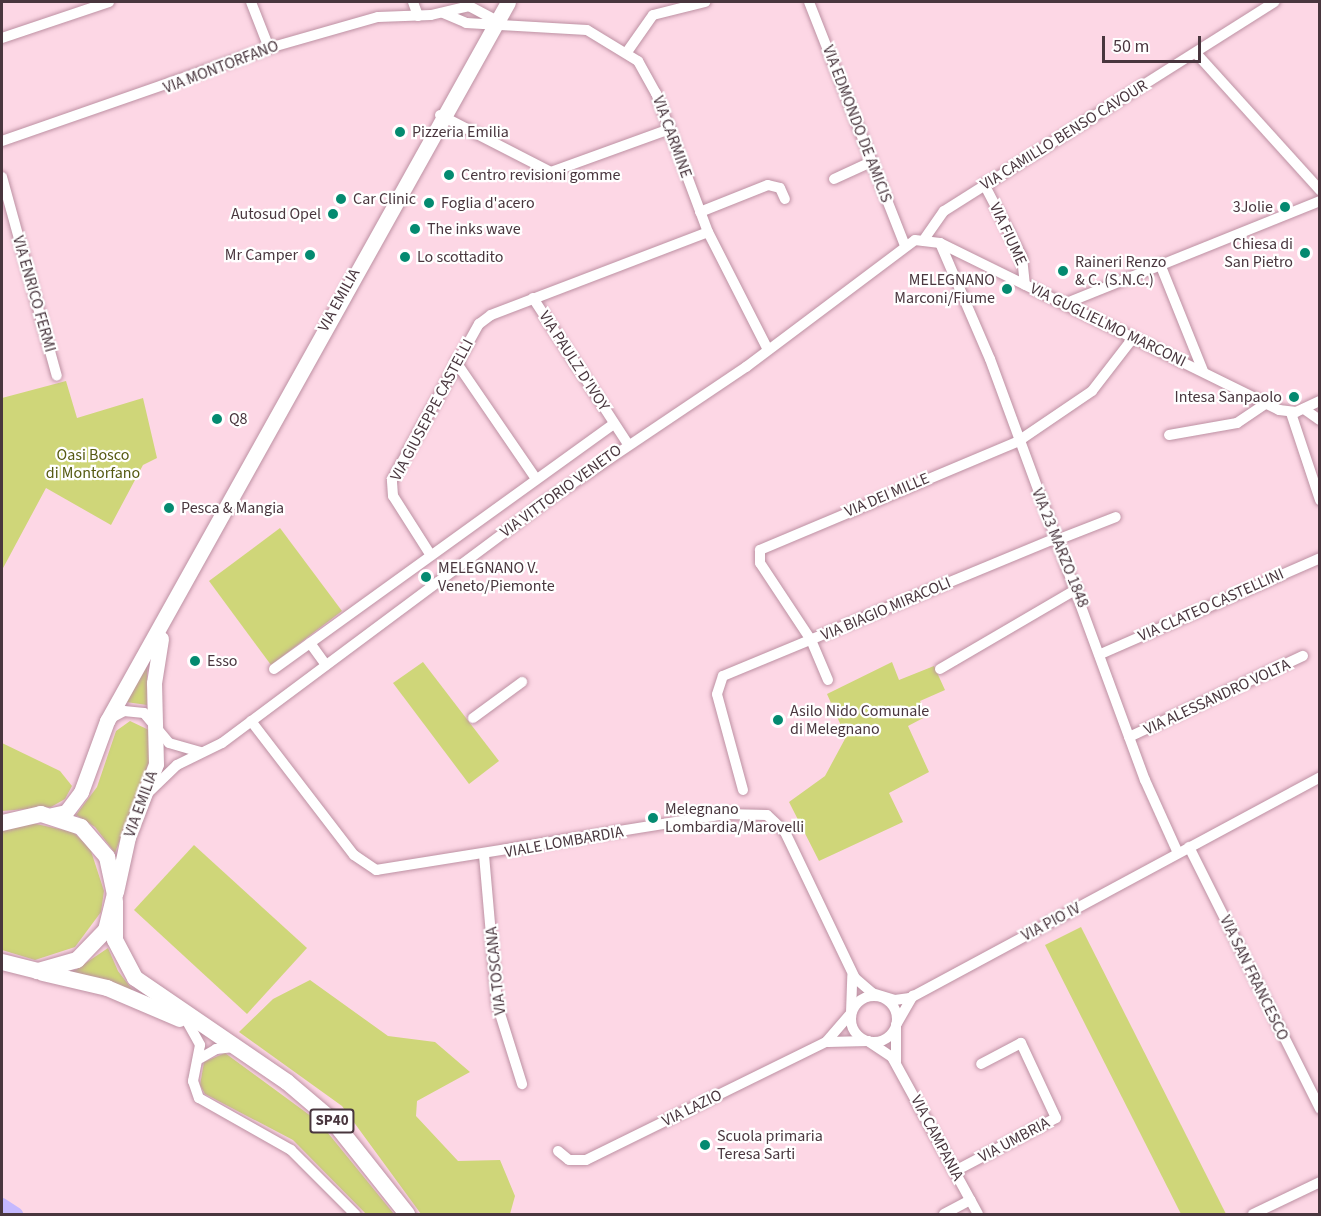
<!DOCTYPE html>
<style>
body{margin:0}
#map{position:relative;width:1321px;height:1216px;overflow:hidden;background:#fdd7e5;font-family:"Source Sans 3",sans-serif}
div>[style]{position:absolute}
.green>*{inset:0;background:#cfd679}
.canal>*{height:14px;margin:-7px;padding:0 7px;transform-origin:7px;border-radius:7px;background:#c5b8fe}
.roads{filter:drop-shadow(0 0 2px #bd91a3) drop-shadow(0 0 2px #bd91a3)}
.street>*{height:10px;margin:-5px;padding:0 5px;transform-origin:5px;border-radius:5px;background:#fff}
.street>.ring{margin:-5px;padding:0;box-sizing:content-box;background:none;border:10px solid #fff;border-radius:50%}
.secondary>*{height:15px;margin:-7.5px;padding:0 7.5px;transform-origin:7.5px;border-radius:7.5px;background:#fff}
.primary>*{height:16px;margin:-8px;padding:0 8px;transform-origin:8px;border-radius:8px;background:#fff}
.dots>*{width:16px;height:16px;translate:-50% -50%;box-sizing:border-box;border:3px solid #fff;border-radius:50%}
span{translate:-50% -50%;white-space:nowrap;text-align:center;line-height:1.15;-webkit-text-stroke:4.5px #fff;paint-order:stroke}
.shield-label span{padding:2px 4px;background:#fff;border:2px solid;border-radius:4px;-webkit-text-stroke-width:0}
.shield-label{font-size:15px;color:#49363e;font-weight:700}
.street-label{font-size:16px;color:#49363e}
.poi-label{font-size:16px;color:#49363e}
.left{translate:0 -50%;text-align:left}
.right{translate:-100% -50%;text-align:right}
.park-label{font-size:16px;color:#565a12}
.frame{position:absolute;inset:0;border:3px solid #49363e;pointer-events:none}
.scale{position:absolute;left:1102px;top:36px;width:99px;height:27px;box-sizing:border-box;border:3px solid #49363e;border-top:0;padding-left:8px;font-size:18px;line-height:21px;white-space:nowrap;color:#49363e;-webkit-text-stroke:4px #fff;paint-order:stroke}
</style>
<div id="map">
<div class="green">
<div style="clip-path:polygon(66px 381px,77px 418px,143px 398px,157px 458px,143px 465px,111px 525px,46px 488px,2px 570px,2px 398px)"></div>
<div style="clip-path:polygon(280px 528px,342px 611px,271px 665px,209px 581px)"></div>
<div style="clip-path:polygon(423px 662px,499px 761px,469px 784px,393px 683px)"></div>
<div style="clip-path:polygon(892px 662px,899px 680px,934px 666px,945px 690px,920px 701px,927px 716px,908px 726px,929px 772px,889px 793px,903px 822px,819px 861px,789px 802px,825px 776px,846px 737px,827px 694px)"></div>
<div style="clip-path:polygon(147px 664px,147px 705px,126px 702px,126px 701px)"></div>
<div style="clip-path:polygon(130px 721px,151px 731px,152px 754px,115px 853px,95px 827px,76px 815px,97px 787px,116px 731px)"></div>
<div style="clip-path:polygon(2px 743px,60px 771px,72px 786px,65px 799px,51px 807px,2px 811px)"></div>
<div style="clip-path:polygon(27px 822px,73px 832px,90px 848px,104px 891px,101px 912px,75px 947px,35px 960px,2px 950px,2px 831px)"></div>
<div style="clip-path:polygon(194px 845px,307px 948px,247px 1014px,134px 910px)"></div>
<div style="clip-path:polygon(1081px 927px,1226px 1214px,1181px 1214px,1045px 945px)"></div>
<div style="clip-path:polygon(108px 948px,118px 971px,134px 992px,71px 973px)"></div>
<div style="clip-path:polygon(310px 980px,388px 1036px,435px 1042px,470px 1072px,417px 1101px,416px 1116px,458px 1161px,500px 1160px,515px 1196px,510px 1214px,421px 1214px,342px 1106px,239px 1032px,273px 999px)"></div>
<div style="clip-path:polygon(225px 1053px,319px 1122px,394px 1214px,366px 1214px,293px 1140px,205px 1094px,200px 1085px,204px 1062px)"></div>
</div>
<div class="canal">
<div style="left:2px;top:1205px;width:17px;rotate:33deg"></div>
</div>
<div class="roads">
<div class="street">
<div style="left:251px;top:2px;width:49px;rotate:68.6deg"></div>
<div style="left:413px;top:2px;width:15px;rotate:70deg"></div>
<div style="left:809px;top:2px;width:262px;rotate:68.5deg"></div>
<div style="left:443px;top:13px;width:25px;rotate:23deg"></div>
<div style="left:466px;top:23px;width:121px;rotate:3.3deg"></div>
<div style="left:587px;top:30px;width:60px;rotate:31.3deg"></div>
<div style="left:638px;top:61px;width:37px;rotate:61deg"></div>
<div style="left:656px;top:93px;width:148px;rotate:69.5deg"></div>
<div style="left:708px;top:232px;width:132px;rotate:63deg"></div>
<div style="left:2px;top:38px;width:113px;rotate:-18.6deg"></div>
<div style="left:627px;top:52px;width:45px;rotate:-54.9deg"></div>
<div style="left:653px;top:15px;width:54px;rotate:-14deg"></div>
<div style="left:1196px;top:53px;width:185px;rotate:47.9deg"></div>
<div style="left:440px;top:115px;width:125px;rotate:27.2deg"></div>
<div style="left:551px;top:172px;width:127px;rotate:-19.9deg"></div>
<div style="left:2px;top:141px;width:283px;rotate:-19.2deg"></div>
<div style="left:269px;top:48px;width:113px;rotate:-15.9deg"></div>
<div style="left:378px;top:17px;width:53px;rotate:-2.2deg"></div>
<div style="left:431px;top:15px;width:39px;rotate:-13deg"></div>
<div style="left:469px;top:6px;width:32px;rotate:28deg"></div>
<div style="left:2px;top:177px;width:206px;rotate:74.6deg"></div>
<div style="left:834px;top:179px;width:41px;rotate:-24.7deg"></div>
<div style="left:984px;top:184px;width:82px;rotate:62.5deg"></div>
<div style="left:1022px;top:257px;width:28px;rotate:84deg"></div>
<div style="left:700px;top:212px;width:73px;rotate:-21.7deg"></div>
<div style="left:768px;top:185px;width:12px;rotate:14deg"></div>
<div style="left:780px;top:188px;width:12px;rotate:66deg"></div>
<div style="left:925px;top:238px;width:33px;rotate:-55deg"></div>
<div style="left:944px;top:211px;width:391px;rotate:-32.3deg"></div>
<div style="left:940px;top:243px;width:126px;rotate:66.7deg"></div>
<div style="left:990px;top:359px;width:449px;rotate:69.8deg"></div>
<div style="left:1145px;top:780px;width:80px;rotate:65.7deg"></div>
<div style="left:1160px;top:264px;width:115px;rotate:68.1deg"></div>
<div style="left:533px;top:298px;width:173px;rotate:57deg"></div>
<div style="left:1064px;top:304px;width:276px;rotate:-21.9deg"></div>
<div style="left:456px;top:362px;width:142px;rotate:55.6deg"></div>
<div style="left:1304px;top:409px;width:19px;rotate:35deg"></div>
<div style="left:1291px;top:413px;width:92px;rotate:71.6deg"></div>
<div style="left:1169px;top:435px;width:69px;rotate:-10deg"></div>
<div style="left:1237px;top:423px;width:36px;rotate:-34deg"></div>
<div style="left:1057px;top:540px;width:63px;rotate:-21.3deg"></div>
<div style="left:430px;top:554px;width:69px;rotate:-122.5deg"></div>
<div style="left:393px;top:496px;width:16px;rotate:-94deg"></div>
<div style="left:392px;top:480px;width:179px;rotate:-60.9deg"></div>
<div style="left:479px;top:324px;width:15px;rotate:-37deg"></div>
<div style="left:491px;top:315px;width:232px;rotate:-20.9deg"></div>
<div style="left:310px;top:643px;width:27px;rotate:54deg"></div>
<div style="left:1103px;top:653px;width:237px;rotate:-23.6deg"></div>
<div style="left:274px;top:669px;width:419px;rotate:-35.8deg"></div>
<div style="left:940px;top:669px;width:159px;rotate:-30.3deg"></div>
<div style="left:828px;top:680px;width:43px;rotate:-113deg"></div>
<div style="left:811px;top:640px;width:92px;rotate:-123.5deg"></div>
<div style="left:760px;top:563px;width:13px;rotate:-90deg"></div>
<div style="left:760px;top:550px;width:279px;rotate:-22.8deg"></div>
<div style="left:1017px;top:442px;width:91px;rotate:-34.2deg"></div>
<div style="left:1092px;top:391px;width:67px;rotate:-52.3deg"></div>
<div style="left:473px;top:718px;width:61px;rotate:-36.3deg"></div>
<div style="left:109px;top:719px;width:17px;rotate:-28deg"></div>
<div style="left:124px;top:711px;width:20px;rotate:6deg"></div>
<div style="left:144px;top:713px;width:39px;rotate:50deg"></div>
<div style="left:169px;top:743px;width:33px;rotate:16deg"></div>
<div style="left:251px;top:721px;width:169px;rotate:52.5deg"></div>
<div style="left:354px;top:855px;width:27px;rotate:34deg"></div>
<div style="left:376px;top:870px;width:354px;rotate:-9.1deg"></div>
<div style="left:726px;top:814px;width:41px;rotate:1.4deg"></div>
<div style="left:767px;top:815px;width:25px;rotate:43deg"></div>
<div style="left:785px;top:832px;width:162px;rotate:64.4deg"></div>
<div style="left:855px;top:978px;width:23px;rotate:41deg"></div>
<div style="left:872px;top:993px;width:24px;rotate:17deg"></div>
<div style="left:895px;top:1000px;width:15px;rotate:-8deg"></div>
<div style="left:910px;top:998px;width:466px;rotate:-28.3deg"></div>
<div style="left:1129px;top:737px;width:192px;rotate:-25deg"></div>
<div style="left:743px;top:790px;width:99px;rotate:-105.2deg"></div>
<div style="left:717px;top:694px;width:19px;rotate:-72deg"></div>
<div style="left:723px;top:676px;width:360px;rotate:-22.5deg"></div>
<div style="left:149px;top:792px;width:39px;rotate:-44deg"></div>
<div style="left:177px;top:765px;width:50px;rotate:-26.1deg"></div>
<div style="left:222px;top:743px;width:407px;rotate:-36.7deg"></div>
<div style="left:548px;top:500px;width:239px;rotate:-33.9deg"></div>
<div style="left:746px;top:367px;width:211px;rotate:-36.9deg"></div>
<div style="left:915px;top:240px;width:25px;rotate:7deg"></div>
<div style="left:940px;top:243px;width:378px;rotate:26.2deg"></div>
<div style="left:1279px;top:410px;width:17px;rotate:7deg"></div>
<div style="left:1296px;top:412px;width:26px;rotate:-25deg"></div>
<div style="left:1189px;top:847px;width:293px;rotate:63.4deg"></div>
<div style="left:484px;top:855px;width:150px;rotate:85deg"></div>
<div style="left:497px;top:1004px;width:84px;rotate:72.6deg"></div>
<div class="ring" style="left:851px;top:996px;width:36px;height:36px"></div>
<div style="left:188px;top:1023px;width:25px;rotate:61deg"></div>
<div style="left:200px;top:1045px;width:37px;rotate:101deg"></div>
<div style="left:193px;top:1081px;width:18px;rotate:71deg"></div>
<div style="left:199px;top:1098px;width:106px;rotate:29.5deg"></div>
<div style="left:291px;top:1150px;width:91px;rotate:45deg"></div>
<div style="left:828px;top:1042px;width:40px;rotate:-1.4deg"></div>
<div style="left:868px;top:1041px;width:29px;rotate:34deg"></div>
<div style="left:892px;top:1057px;width:179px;rotate:61.3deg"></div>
<div style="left:199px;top:1059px;width:20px;rotate:-30deg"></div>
<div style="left:216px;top:1049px;width:18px;rotate:-6deg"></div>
<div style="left:896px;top:1062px;width:37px;rotate:-90deg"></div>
<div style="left:896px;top:1025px;width:34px;rotate:-60deg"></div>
<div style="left:558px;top:1151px;width:14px;rotate:39deg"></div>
<div style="left:569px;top:1160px;width:17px"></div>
<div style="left:586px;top:1160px;width:267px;rotate:-26.2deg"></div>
<div style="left:826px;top:1042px;width:38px;rotate:-49deg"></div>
<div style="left:851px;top:1013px;width:37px;rotate:-88deg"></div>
<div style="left:955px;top:1171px;width:114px;rotate:-27.7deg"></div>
<div style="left:1056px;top:1118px;width:83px;rotate:-115deg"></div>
<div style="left:1021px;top:1043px;width:45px;rotate:152.3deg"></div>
<div style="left:944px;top:1214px;width:30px;rotate:-28deg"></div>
<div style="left:1253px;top:1214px;width:74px;rotate:-25.5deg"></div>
</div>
<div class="secondary">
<div style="left:52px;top:815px;width:14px;rotate:-12deg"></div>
<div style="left:66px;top:812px;width:25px;rotate:-53deg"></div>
<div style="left:81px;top:792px;width:76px;rotate:-69.9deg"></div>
<div style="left:107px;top:721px;width:823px;rotate:-60.85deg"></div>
<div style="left:116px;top:892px;width:56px;rotate:-77.7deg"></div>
<div style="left:128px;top:837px;width:78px;rotate:-69deg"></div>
<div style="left:156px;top:764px;width:81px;rotate:-91.4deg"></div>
<div style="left:154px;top:683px;width:45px;rotate:-81deg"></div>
</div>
<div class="primary">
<div style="left:2px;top:823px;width:40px;rotate:-13deg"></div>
<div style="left:41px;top:814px;width:42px;rotate:18deg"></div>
<div style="left:81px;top:827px;width:40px;rotate:49deg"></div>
<div style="left:107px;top:857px;width:38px;rotate:78deg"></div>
<div style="left:115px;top:894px;width:37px;rotate:104deg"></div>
<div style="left:106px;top:930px;width:42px;rotate:134deg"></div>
<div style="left:77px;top:960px;width:41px;rotate:164.2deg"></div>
<div style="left:38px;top:971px;width:37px;rotate:-166deg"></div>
<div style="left:115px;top:901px;width:39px;rotate:90deg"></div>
<div style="left:115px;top:940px;width:43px;rotate:62.2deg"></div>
<div style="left:135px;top:978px;width:184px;rotate:34.4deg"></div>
<div style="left:287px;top:1082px;width:60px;rotate:40.3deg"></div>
<div style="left:333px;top:1121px;width:119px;rotate:51.5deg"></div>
<div style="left:43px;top:973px;width:66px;rotate:13.2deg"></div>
<div style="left:107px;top:988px;width:79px;rotate:23deg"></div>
</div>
</div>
<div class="dots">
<div style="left:400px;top:132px;background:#048a70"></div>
<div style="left:449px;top:175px;background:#048a70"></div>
<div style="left:341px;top:199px;background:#048a70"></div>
<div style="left:429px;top:203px;background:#048a70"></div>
<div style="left:1285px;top:207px;background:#048a70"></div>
<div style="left:333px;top:214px;background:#048a70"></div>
<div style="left:415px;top:229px;background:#048a70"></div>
<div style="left:1305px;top:253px;background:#048a70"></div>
<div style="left:310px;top:255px;background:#048a70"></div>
<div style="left:405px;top:257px;background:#048a70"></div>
<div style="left:1063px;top:271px;background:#048a70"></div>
<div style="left:1007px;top:289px;background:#048a70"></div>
<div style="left:1294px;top:397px;background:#048a70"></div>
<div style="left:217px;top:419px;background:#048a70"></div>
<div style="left:169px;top:508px;background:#048a70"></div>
<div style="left:426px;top:577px;background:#048a70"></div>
<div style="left:195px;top:661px;background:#048a70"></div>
<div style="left:778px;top:720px;background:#048a70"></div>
<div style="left:653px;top:818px;background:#048a70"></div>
<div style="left:705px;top:1145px;background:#048a70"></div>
</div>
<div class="shield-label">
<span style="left:332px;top:1121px">SP40</span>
</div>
<div class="street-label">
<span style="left:221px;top:67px;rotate:-21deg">VIA MONTORFANO</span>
<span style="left:857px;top:124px;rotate:69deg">VIA EDMONDO DE AMICIS</span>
<span style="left:1064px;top:135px;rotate:-32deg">VIA CAMILLO BENSO CAVOUR</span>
<span style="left:672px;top:137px;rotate:70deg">VIA CARMINE</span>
<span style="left:1008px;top:234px;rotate:65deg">VIA FIUME</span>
<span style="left:34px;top:294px;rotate:74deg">VIA ENRICO FERMI</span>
<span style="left:339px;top:300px;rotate:-61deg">VIA EMILIA</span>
<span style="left:1108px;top:325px;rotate:26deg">VIA GUGLIELMO MARCONI</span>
<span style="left:574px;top:361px;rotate:57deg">VIA PAULZ D'IVOY</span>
<span style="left:432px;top:410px;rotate:-62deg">VIA GIUSEPPE CASTELLI</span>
<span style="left:561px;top:491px;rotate:-36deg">VIA VITTORIO VENETO</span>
<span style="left:887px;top:495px;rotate:-23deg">VIA DEI MILLE</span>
<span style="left:1060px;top:548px;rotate:68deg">VIA 23 MARZO 1848</span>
<span style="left:1211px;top:605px;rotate:-24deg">VIA CLATEO CASTELLINI</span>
<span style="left:886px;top:609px;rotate:-23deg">VIA BIAGIO MIRACOLI</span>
<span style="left:1217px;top:697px;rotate:-25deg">VIA ALESSANDRO VOLTA</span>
<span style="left:141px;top:804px;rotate:-70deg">VIA EMILIA</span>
<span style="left:564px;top:842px;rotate:-10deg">VIALE LOMBARDIA</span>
<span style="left:1051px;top:922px;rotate:-28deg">VIA PIO IV</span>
<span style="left:496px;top:971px;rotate:-96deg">VIA TOSCANA</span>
<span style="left:1254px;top:978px;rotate:64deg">VIA SAN FRANCESCO</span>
<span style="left:692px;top:1108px;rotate:-26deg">VIA LAZIO</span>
<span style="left:937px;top:1138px;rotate:62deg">VIA CAMPANIA</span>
<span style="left:1014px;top:1140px;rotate:-28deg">VIA UMBRIA</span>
</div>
<div class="poi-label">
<span class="left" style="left:412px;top:132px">Pizzeria Emilia</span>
<span class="left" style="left:461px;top:175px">Centro revisioni gomme</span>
<span class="left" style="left:353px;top:199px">Car Clinic</span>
<span class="left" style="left:441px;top:203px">Foglia d'acero</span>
<span class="right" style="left:1273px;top:207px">3Jolie</span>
<span class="right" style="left:321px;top:214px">Autosud Opel</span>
<span class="left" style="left:427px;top:229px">The inks wave</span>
<span class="right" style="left:1293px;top:253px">Chiesa di<br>San Pietro</span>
<span class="right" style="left:298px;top:255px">Mr Camper</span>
<span class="left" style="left:417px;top:257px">Lo scottadito</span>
<span class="left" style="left:1075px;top:271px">Raineri Renzo<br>&amp; C. (S.N.C.)</span>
<span class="right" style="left:995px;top:289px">MELEGNANO<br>Marconi/Fiume</span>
<span class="right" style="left:1282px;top:397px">Intesa Sanpaolo</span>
<span class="left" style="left:229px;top:419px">Q8</span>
<span class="left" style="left:181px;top:508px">Pesca &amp; Mangia</span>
<span class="left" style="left:438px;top:577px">MELEGNANO V.<br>Veneto/Piemonte</span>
<span class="left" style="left:207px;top:661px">Esso</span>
<span class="left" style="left:790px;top:720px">Asilo Nido Comunale<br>di Melegnano</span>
<span class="left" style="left:665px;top:818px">Melegnano<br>Lombardia/Marovelli</span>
<span class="left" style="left:717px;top:1145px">Scuola primaria<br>Teresa Sarti</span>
</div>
<div class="park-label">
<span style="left:93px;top:464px">Oasi Bosco<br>di Montorfano</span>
</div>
<div class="frame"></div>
<div class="scale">50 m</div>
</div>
